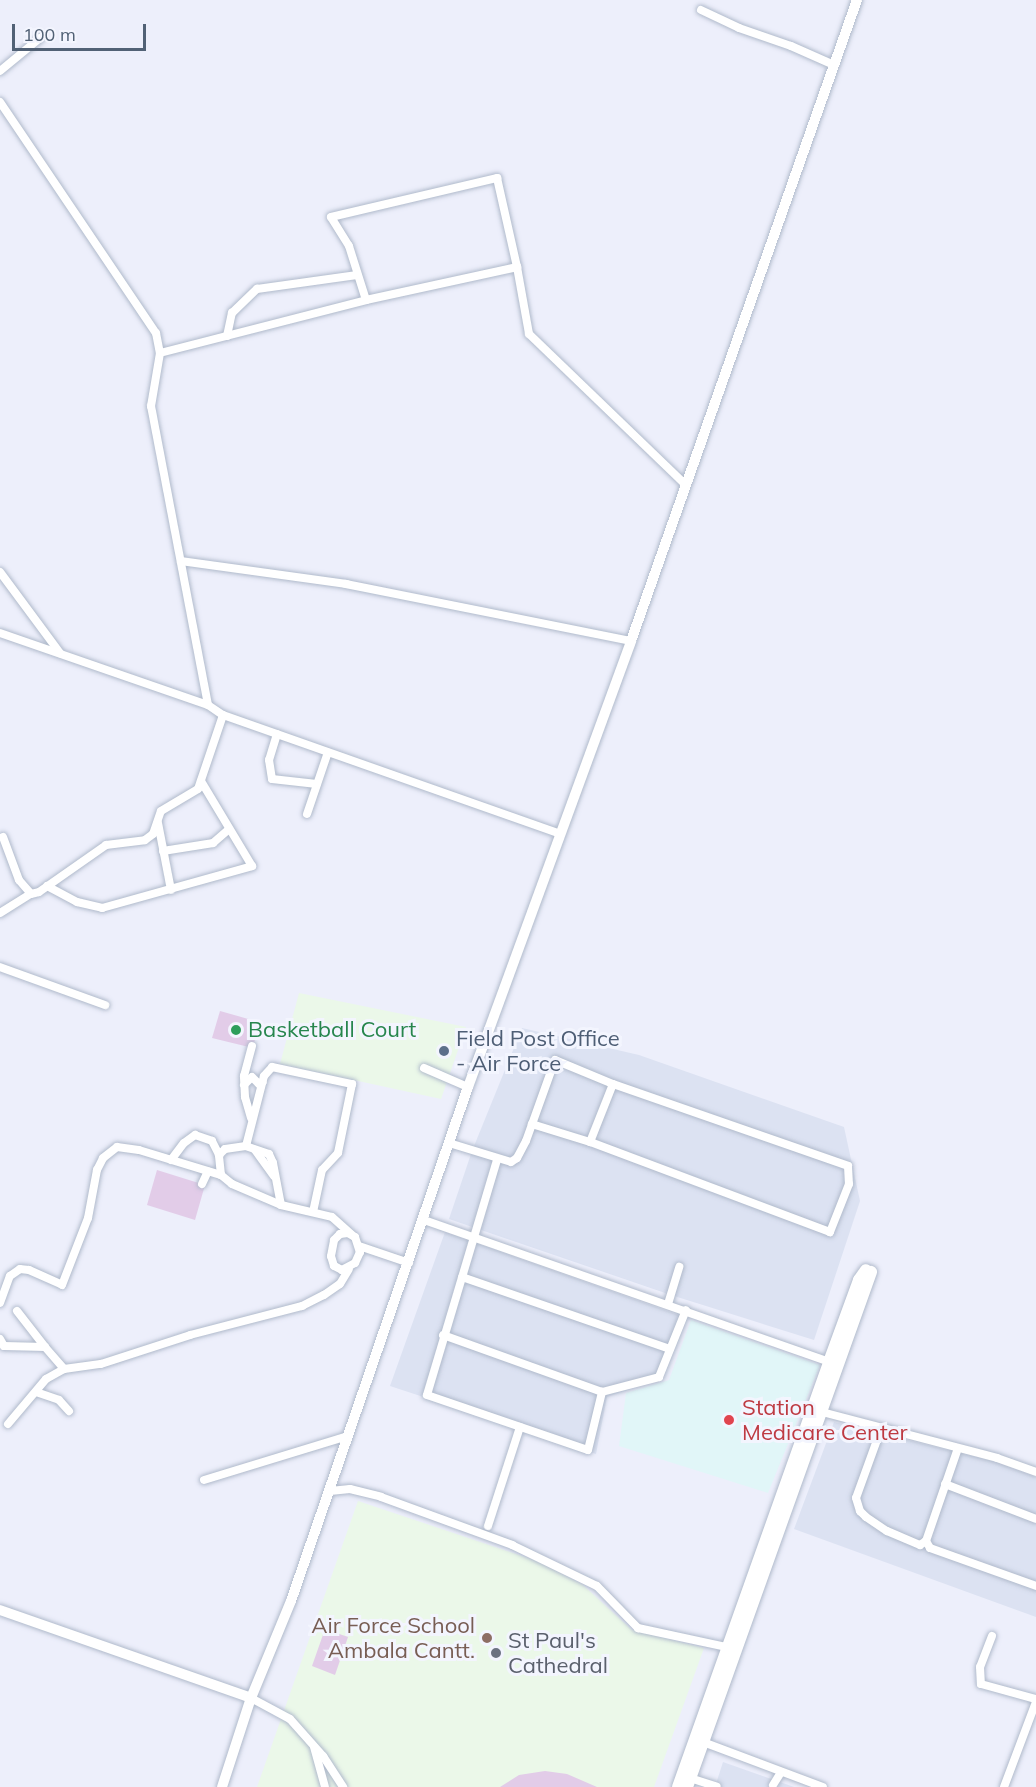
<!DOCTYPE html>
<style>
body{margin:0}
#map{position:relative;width:1036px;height:1787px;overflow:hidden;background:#edeffb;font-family:Mulish,sans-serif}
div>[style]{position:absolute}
.residential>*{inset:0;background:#dce2f2}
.education>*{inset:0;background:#ebf8e9}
.medical>*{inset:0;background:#e1f6f8}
.green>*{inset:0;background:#e2cce8}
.roads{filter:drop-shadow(0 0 2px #b0bacb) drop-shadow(0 0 2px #b0bacb)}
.minor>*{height:8px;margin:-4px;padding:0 4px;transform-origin:4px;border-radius:4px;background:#fff}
.tertiary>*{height:10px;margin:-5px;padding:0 5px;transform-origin:5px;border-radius:5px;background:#fff}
.secondary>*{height:12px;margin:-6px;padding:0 6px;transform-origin:6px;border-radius:6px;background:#fff}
.dots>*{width:16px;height:16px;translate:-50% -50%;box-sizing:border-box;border:3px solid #f3f5fe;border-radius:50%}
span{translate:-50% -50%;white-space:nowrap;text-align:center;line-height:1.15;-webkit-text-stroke:6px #f3f5fe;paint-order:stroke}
.leisure-label{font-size:22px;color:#27864d}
.left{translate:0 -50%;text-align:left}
.service-label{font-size:22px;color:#4e5e75}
.health-label{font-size:22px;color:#be3a42}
.education-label{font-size:22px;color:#785e54}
.right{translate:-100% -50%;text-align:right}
.worship-label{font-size:22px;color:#5b616d}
.scale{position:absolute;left:12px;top:24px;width:134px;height:27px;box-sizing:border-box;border:3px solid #516175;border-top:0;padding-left:8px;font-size:18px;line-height:21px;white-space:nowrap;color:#516175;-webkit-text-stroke:4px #f3f5fe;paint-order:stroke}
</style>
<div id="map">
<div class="residential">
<div style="clip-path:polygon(522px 1028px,639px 1055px,844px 1127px,860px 1201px,814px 1340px,671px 1295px,449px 1219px,472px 1151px)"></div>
<div style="clip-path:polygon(445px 1232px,687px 1318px,663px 1378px,607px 1397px,596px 1454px,390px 1386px)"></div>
<div style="clip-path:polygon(834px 1422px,996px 1462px,1036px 1477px,1036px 1617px,794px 1529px)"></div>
<div style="clip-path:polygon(723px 1762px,794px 1787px,715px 1787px)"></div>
</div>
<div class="education">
<div style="clip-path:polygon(299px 993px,466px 1027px,441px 1099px,280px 1064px)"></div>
<div style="clip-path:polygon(358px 1501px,534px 1560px,582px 1584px,632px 1630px,704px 1648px,654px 1787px,257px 1787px)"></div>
</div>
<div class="medical">
<div style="clip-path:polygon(691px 1320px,820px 1365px,768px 1493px,619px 1446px,626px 1393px,669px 1380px)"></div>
</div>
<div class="green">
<div style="clip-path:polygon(220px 1011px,259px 1022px,253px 1048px,212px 1038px)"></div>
<div style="clip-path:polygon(157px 1170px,205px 1185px,195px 1220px,147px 1205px)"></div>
<div style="clip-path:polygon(325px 1629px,348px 1637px,335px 1675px,312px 1666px)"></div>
<div style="clip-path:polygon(545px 1771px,567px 1774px,597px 1787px,500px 1787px,519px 1775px)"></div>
</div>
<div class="roads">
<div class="minor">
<div style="left:701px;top:10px;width:42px;rotate:25.3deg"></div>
<div style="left:739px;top:28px;width:55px;rotate:19.1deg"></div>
<div style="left:791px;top:46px;width:47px;rotate:23.8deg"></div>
<div style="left:0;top:71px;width:52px;rotate:-39.5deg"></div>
<div style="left:0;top:102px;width:279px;rotate:56deg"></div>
<div style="left:156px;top:333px;width:20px;rotate:79deg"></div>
<div style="left:160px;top:353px;width:54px;rotate:99.6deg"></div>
<div style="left:151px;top:406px;width:304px;rotate:79.2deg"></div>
<div style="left:366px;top:300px;width:57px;rotate:-107.5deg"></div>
<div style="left:349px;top:246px;width:34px;rotate:-122deg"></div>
<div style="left:331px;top:217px;width:171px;rotate:-13.2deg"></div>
<div style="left:497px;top:178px;width:91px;rotate:77.3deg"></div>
<div style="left:517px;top:267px;width:68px;rotate:79.8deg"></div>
<div style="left:529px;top:334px;width:216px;rotate:43.9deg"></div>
<div style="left:227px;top:336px;width:24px;rotate:-78deg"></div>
<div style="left:232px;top:313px;width:35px;rotate:-44deg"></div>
<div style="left:257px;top:289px;width:101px;rotate:-8deg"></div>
<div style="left:160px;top:353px;width:213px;rotate:-14.4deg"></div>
<div style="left:366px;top:300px;width:155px;rotate:-12.3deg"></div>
<div style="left:181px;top:561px;width:167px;rotate:7.9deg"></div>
<div style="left:346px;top:584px;width:291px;rotate:11.3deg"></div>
<div style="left:0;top:572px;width:101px;rotate:53.5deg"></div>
<div style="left:0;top:633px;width:220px;rotate:19.1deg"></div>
<div style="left:208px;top:705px;width:18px;rotate:34deg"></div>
<div style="left:223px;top:715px;width:358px;rotate:19.4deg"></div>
<div style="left:277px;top:734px;width:27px;rotate:107deg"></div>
<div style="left:269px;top:760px;width:19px;rotate:81deg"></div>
<div style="left:272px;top:779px;width:45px;rotate:6.3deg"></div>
<div style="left:307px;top:814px;width:65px;rotate:-71.3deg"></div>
<div style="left:158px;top:823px;width:68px;rotate:79deg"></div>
<div style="left:3px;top:837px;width:46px;rotate:69.6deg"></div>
<div style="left:19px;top:880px;width:18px;rotate:49deg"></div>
<div style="left:31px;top:894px;width:8px;rotate:-14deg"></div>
<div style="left:39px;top:892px;width:82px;rotate:-35deg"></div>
<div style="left:106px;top:845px;width:39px;rotate:-7deg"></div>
<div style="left:145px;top:840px;width:10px;rotate:-37deg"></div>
<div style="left:153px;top:834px;width:24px;rotate:-71deg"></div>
<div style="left:161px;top:811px;width:43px;rotate:-30.7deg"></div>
<div style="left:198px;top:789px;width:78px;rotate:-71.3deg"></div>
<div style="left:163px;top:851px;width:51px;rotate:-9.1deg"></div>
<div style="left:213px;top:843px;width:21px;rotate:-41deg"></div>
<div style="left:47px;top:886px;width:34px;rotate:28deg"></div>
<div style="left:77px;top:902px;width:26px;rotate:13deg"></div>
<div style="left:102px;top:908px;width:156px;rotate:-15.6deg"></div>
<div style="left:252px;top:866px;width:99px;rotate:-121deg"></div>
<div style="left:0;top:913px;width:36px;rotate:-32deg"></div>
<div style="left:0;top:967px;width:112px;rotate:19.9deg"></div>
<div style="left:424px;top:1068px;width:48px;rotate:23.4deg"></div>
<div style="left:244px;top:1085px;width:11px;rotate:-45deg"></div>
<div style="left:252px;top:1077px;width:10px;rotate:45deg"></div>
<div style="left:259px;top:1084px;width:4px;rotate:-27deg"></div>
<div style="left:251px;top:1118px;width:22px;rotate:-106deg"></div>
<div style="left:245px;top:1097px;width:21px;rotate:-93deg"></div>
<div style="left:244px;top:1076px;width:31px;rotate:-75deg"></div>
<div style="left:590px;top:1142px;width:62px;rotate:-68.4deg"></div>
<div style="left:449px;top:1143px;width:65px;rotate:17deg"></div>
<div style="left:511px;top:1162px;width:7px;rotate:-34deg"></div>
<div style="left:517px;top:1158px;width:19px;rotate:-62deg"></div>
<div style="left:526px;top:1141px;width:86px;rotate:-70.3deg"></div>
<div style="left:555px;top:1060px;width:63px;rotate:22.5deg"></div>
<div style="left:613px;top:1084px;width:249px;rotate:19.2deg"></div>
<div style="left:848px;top:1166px;width:18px;rotate:87deg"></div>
<div style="left:849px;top:1184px;width:52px;rotate:111.6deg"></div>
<div style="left:830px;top:1232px;width:256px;rotate:-159.4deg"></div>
<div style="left:590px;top:1142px;width:61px;rotate:-162.8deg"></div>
<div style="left:255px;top:1150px;width:32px;rotate:54deg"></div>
<div style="left:171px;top:1160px;width:21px;rotate:-53deg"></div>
<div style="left:184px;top:1143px;width:14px;rotate:-36deg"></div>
<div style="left:195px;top:1135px;width:18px;rotate:19deg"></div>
<div style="left:212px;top:1141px;width:16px;rotate:63deg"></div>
<div style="left:497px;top:1160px;width:245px;rotate:106.6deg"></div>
<div style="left:427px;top:1395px;width:170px;rotate:18.9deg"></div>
<div style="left:588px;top:1450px;width:60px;rotate:-76.4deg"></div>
<div style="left:602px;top:1392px;width:59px;rotate:-14.7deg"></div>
<div style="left:659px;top:1377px;width:72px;rotate:-68.1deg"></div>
<div style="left:221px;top:1175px;width:20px;rotate:-96deg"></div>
<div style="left:219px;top:1155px;width:8px;rotate:-45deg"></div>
<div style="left:225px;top:1149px;width:21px;rotate:-8deg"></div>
<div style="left:202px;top:1184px;width:14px;rotate:-65deg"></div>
<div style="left:281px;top:1205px;width:43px;rotate:-100.8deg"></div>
<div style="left:273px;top:1163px;width:10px;rotate:-114deg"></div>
<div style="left:269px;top:1154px;width:24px;rotate:-161deg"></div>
<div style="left:246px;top:1146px;width:72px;rotate:-75.6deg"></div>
<div style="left:264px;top:1076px;width:12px;rotate:-48deg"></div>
<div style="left:272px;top:1067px;width:82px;rotate:12deg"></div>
<div style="left:352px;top:1084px;width:70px;rotate:101.5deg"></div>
<div style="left:338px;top:1153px;width:23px;rotate:133deg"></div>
<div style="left:322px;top:1170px;width:43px;rotate:102.1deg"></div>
<div style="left:424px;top:1220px;width:429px;rotate:19.3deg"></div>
<div style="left:340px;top:1234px;width:8px;rotate:-7deg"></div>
<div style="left:348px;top:1233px;width:8px;rotate:30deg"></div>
<div style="left:355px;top:1237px;width:16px;rotate:72deg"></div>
<div style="left:360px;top:1252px;width:12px;rotate:114deg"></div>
<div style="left:355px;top:1263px;width:15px;rotate:152deg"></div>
<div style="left:342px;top:1270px;width:9px;rotate:-153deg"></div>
<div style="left:334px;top:1266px;width:10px;rotate:-107deg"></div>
<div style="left:331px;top:1256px;width:16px;rotate:-79deg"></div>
<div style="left:334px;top:1240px;width:8px;rotate:-45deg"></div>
<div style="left:359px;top:1246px;width:53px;rotate:18.8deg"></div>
<div style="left:462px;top:1277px;width:220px;rotate:19.1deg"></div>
<div style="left:0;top:1303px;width:29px;rotate:-70deg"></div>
<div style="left:10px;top:1276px;width:12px;rotate:-35deg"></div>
<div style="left:20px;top:1269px;width:9px;rotate:6deg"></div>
<div style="left:29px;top:1270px;width:36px;rotate:24deg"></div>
<div style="left:62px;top:1285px;width:72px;rotate:-68.8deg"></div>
<div style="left:88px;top:1218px;width:49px;rotate:-79.4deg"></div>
<div style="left:97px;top:1170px;width:13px;rotate:-63deg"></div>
<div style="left:103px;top:1158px;width:18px;rotate:-38deg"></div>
<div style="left:117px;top:1147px;width:22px;rotate:8deg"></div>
<div style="left:139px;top:1150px;width:86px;rotate:17deg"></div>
<div style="left:221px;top:1175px;width:14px;rotate:39deg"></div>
<div style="left:232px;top:1184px;width:53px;rotate:23.2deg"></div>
<div style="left:281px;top:1205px;width:52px;rotate:13.2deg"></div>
<div style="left:332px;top:1217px;width:27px;rotate:42deg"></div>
<div style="left:668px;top:1304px;width:39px;rotate:-73deg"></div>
<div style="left:17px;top:1311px;width:46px;rotate:52.1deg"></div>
<div style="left:443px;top:1335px;width:169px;rotate:19.7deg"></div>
<div style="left:0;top:1339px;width:8px;rotate:60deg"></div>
<div style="left:4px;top:1346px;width:41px;rotate:1.4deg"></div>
<div style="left:45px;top:1347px;width:29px;rotate:49deg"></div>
<div style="left:64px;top:1369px;width:37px;rotate:-8deg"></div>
<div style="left:101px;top:1364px;width:94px;rotate:-18deg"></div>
<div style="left:190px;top:1335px;width:116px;rotate:-14.5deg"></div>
<div style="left:302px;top:1306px;width:25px;rotate:-27deg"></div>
<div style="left:324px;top:1295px;width:19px;rotate:-35deg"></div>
<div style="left:340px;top:1284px;width:17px;rotate:-59deg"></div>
<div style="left:36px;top:1392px;width:24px;rotate:19deg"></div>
<div style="left:59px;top:1400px;width:15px;rotate:48deg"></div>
<div style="left:822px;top:1412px;width:181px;rotate:14.7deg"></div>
<div style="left:997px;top:1458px;width:41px;rotate:19.7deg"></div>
<div style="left:8px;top:1424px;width:59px;rotate:-49.8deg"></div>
<div style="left:46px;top:1379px;width:21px;rotate:-29deg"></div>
<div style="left:881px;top:1429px;width:73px;rotate:109.9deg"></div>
<div style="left:856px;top:1498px;width:14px;rotate:73deg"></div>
<div style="left:860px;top:1511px;width:8px;rotate:45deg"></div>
<div style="left:866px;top:1517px;width:25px;rotate:34deg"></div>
<div style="left:887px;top:1531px;width:36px;rotate:23deg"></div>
<div style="left:920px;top:1545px;width:7px;rotate:-34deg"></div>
<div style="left:926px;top:1541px;width:98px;rotate:-71deg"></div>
<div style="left:204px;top:1480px;width:147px;rotate:-17deg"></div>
<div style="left:945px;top:1484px;width:97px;rotate:21deg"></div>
<div style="left:330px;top:1491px;width:20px;rotate:-6deg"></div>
<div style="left:350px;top:1489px;width:32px;rotate:14deg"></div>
<div style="left:381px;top:1497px;width:140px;rotate:20.1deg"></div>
<div style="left:512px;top:1545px;width:94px;rotate:25.8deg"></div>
<div style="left:597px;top:1586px;width:59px;rotate:45.7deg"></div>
<div style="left:638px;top:1628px;width:91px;rotate:12.1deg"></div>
<div style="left:488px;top:1526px;width:104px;rotate:-72.1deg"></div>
<div style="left:926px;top:1541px;width:8px;rotate:60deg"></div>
<div style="left:930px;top:1548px;width:113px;rotate:19.7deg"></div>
<div style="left:992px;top:1636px;width:33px;rotate:111deg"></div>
<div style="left:980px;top:1667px;width:17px;rotate:87deg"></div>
<div style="left:981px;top:1684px;width:57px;rotate:15.3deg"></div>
<div style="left:251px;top:1698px;width:44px;rotate:28.3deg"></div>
<div style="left:290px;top:1719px;width:50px;rotate:48.3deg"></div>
<div style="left:323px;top:1756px;width:37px;rotate:57deg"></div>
<div style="left:703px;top:1742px;width:128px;rotate:20.6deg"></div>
<div style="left:314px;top:1747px;width:41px;rotate:74.6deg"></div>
<div style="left:690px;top:1778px;width:28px;rotate:18deg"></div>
<div style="left:773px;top:1785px;width:15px;rotate:-58deg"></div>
<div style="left:1004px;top:1787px;width:91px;rotate:-69.4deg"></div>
</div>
<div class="tertiary">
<div style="left:0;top:1610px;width:266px;rotate:19.3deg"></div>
<div style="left:222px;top:1787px;width:94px;rotate:-72deg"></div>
<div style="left:251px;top:1698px;width:105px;rotate:-67.6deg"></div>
<div style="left:291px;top:1601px;width:544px;rotate:-71deg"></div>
<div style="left:468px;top:1087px;width:475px;rotate:-69.9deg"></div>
<div style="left:631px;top:641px;width:680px;rotate:-70.58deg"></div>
</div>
<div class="secondary">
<div style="left:678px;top:1787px;width:451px;rotate:-70.4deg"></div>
<div style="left:829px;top:1362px;width:87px;rotate:-69.9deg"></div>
<div style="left:859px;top:1280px;width:12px;rotate:-55deg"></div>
<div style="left:687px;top:1787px;width:547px;rotate:-70.34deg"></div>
</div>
</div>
<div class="dots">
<div style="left:236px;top:1030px;background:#2e9e5b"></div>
<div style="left:444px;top:1051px;background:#5c6f8a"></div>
<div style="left:729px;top:1420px;background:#e0444e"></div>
<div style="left:487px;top:1638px;background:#8d6e63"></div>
<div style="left:496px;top:1653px;background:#6b7280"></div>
</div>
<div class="leisure-label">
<span class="left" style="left:248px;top:1030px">Basketball Court</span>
</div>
<div class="service-label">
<span class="left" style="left:456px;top:1051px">Field Post Office<br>- Air Force</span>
</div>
<div class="health-label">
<span class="left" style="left:742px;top:1420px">Station<br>Medicare Center</span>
</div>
<div class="education-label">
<span class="right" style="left:475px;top:1638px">Air Force School<br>Ambala Cantt.</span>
</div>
<div class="worship-label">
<span class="left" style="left:508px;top:1653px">St Paul's<br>Cathedral</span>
</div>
<div class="scale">100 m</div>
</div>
